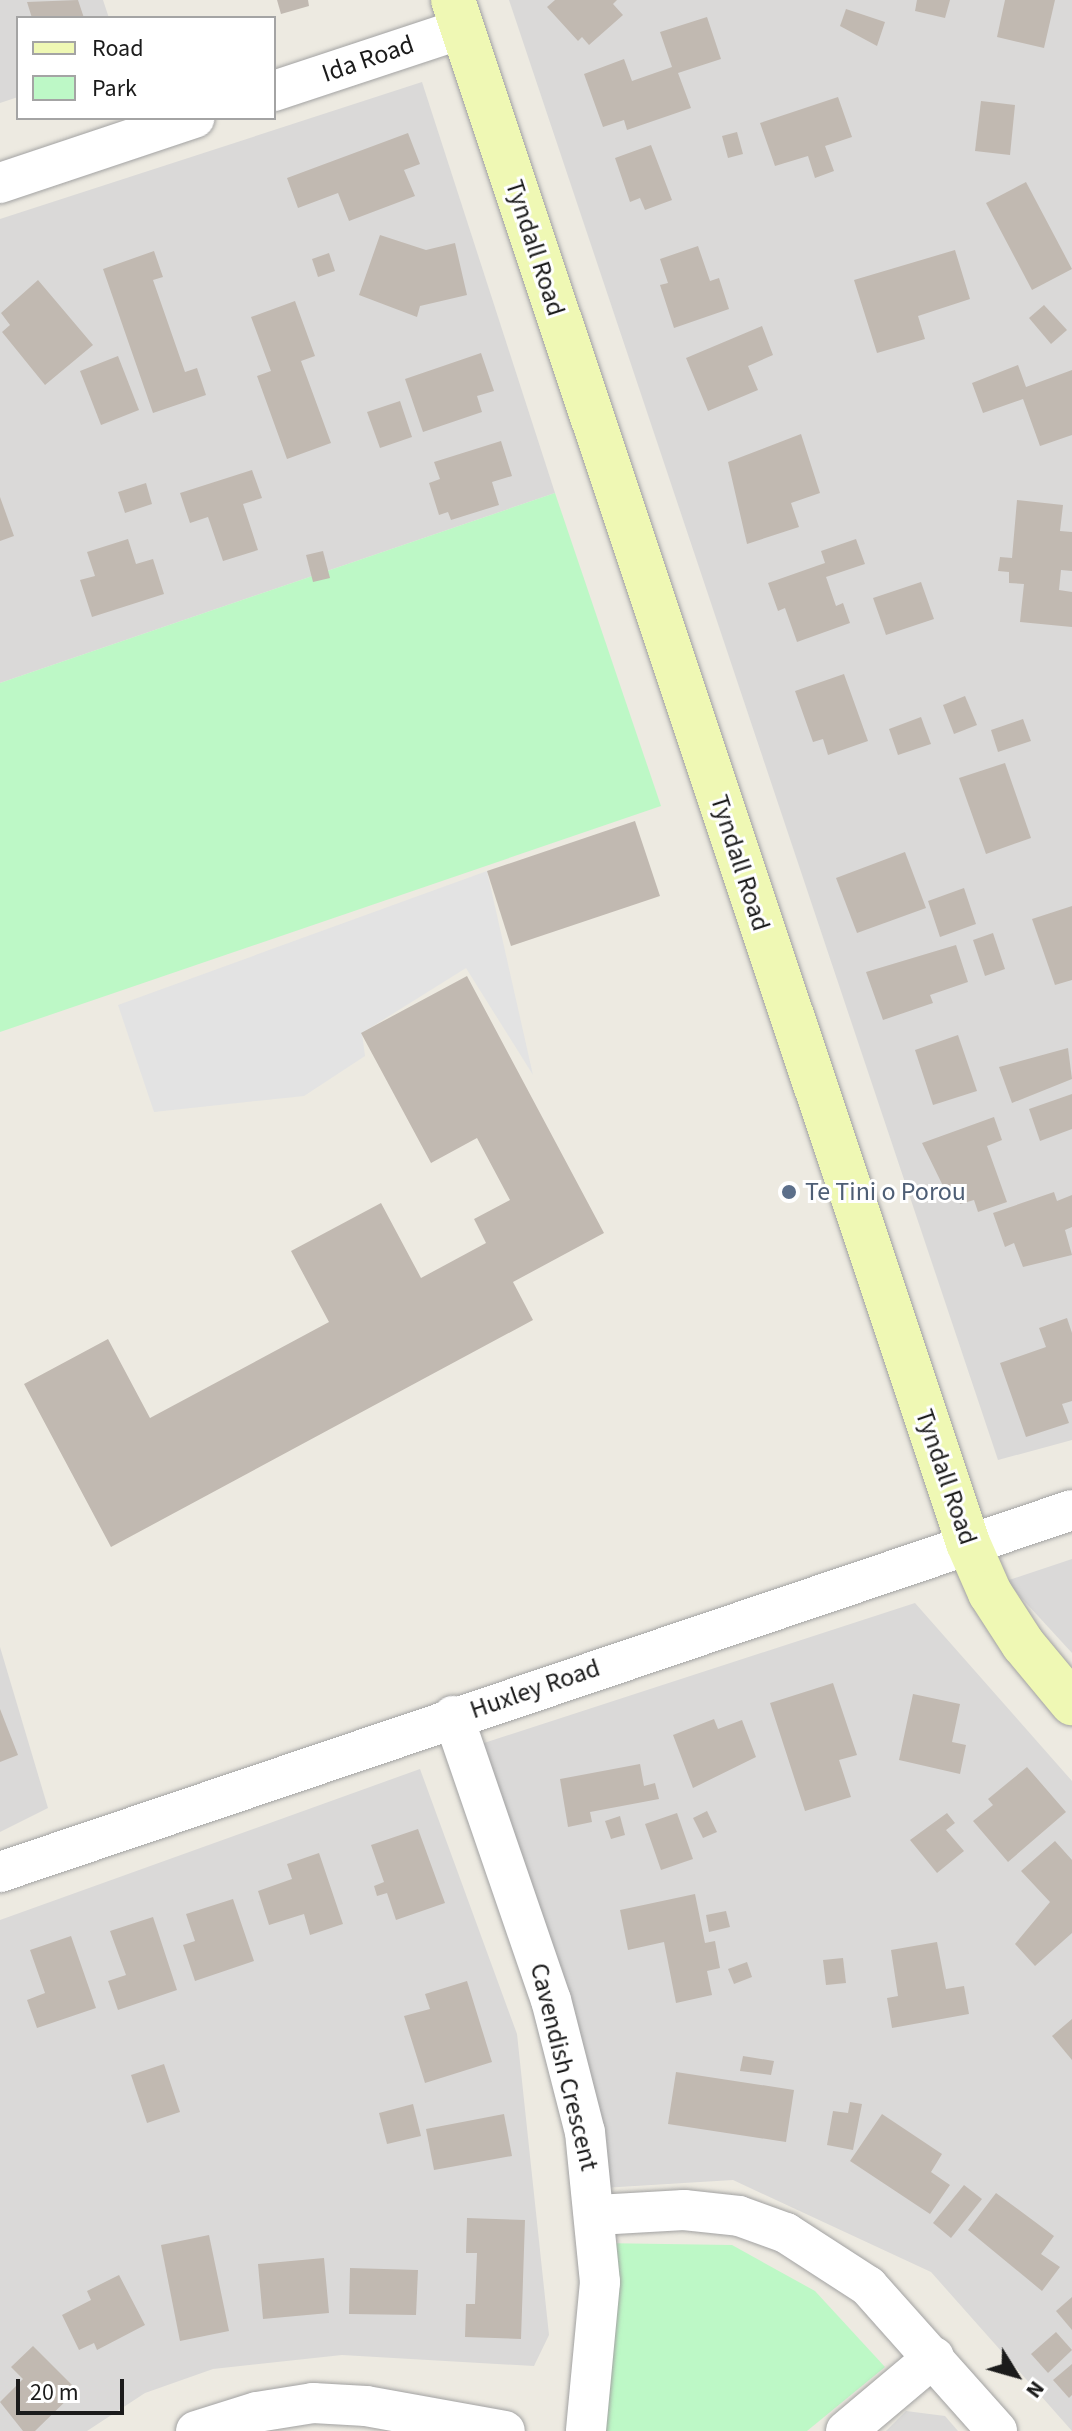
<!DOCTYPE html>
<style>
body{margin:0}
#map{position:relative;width:1072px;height:2431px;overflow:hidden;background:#edeae1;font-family:"Source Sans 3",sans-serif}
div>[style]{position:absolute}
.residential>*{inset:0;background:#dad9d8}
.park>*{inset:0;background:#bdf8c6}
.parking>*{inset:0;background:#e3e3e3}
.building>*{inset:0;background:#c1b9b1}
.roads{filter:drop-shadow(0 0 2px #a2a2a2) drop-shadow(0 0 2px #a2a2a2)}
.street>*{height:40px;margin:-20px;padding:0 20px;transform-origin:20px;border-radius:20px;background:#fff}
.secondary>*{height:44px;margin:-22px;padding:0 22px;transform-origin:22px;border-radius:22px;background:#eff8b4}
.dots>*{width:22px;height:22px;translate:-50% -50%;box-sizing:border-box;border:4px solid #fff;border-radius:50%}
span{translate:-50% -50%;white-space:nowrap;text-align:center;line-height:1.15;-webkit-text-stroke:6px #fff;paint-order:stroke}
.street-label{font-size:26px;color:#1b1b1b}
.service-label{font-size:26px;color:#4e5e75}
.left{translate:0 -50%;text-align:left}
.legend{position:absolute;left:16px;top:16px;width:260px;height:104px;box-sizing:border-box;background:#fff;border:2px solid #a4a4a4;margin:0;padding:10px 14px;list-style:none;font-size:24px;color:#1b1b1b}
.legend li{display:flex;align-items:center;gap:16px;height:40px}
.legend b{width:40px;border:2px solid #a4a4a4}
.north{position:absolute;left:976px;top:2335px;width:80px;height:80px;-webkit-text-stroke:6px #fff;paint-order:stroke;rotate:127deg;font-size:22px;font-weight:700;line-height:32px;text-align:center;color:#1b1b1b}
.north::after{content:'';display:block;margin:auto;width:28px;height:36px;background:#1b1b1b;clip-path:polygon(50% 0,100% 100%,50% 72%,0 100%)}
.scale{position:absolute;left:16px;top:2379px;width:108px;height:36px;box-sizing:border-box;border:4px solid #1b1b1b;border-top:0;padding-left:10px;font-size:24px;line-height:28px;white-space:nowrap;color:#1b1b1b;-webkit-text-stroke:6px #fff;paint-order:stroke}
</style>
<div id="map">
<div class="residential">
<div style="clip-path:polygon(0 0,103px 0,109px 18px,18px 18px,18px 97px,0 103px)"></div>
<div style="clip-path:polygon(509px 0,1072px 0,1072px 1440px,998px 1460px)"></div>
<div style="clip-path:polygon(422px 82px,555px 493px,0 683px,0 219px)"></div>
<div style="clip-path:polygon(1072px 1559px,1072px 1653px,1006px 1581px)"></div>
<div style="clip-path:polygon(915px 1603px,1072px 1781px,1072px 2431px,931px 2272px,733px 2180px,602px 2188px,481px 1744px)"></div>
<div style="clip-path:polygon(0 1647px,48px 1808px,0 1832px)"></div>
<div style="clip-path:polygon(420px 1769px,517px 2034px,549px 2335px,534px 2366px,342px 2355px,213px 2369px,145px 2393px,87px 2431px,0 2431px,0 1920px)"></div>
<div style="clip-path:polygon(906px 2411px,945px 2416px,958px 2431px,886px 2431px)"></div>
</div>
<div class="park">
<div style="clip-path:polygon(555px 493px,661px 806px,0 1032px,0 683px)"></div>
<div style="clip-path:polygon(598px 2243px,732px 2245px,815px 2291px,885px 2367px,807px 2431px,596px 2431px)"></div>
</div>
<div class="parking">
<div style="clip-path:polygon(487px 871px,533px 1075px,466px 968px,362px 1033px,365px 1056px,304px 1096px,154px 1112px,118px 1005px)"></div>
</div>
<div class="building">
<div style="clip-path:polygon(78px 0,84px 18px,32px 18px,27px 2px)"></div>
<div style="clip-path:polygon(277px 0,308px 0,309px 6px,281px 14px)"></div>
<div style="clip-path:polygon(555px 0,617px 0,613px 4px,623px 15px,589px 45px,582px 37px,578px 41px,547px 7px)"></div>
<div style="clip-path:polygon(917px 0,950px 0,945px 18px,915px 11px)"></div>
<div style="clip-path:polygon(1005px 0,1055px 0,1044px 48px,997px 37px)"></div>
<div style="clip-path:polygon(846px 9px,885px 22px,877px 46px,840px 26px)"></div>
<div style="clip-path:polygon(707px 17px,721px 59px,678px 73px,691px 108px,627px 130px,624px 120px,603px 127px,584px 74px,624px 59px,632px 81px,672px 67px,660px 32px)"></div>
<div style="clip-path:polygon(838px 97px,852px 137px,825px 146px,834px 171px,815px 178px,808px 156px,775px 166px,760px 123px)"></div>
<div style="clip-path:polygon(981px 101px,1015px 105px,1010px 155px,975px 151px)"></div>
<div style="clip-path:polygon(737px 132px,743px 154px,728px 158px,722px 136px)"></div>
<div style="clip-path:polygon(408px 133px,420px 164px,404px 170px,415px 196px,349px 221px,338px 193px,298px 208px,287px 178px)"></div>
<div style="clip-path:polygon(651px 145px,672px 200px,645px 210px,640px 198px,630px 202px,615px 158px)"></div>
<div style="clip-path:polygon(1026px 182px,1072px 269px,1032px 290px,986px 203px)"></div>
<div style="clip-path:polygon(380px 235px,426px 250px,455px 243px,467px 295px,420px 306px,417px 317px,359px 295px)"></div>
<div style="clip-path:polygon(698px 246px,710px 281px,719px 278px,729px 309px,674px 328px,660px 285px,668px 283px,660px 259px)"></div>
<div style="clip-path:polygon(955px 250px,970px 299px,918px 316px,925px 339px,877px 353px,854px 280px)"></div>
<div style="clip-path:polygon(154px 251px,163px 277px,153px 280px,185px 372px,197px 368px,206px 395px,153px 413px,103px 269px)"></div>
<div style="clip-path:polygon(329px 253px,335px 271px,318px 277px,312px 259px)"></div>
<div style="clip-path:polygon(38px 280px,93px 345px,45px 385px,2px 332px,10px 325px,1px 313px)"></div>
<div style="clip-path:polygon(295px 301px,315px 356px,301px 361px,331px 443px,287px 459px,257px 376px,271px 371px,251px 317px)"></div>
<div style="clip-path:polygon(1044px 305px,1067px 330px,1051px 344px,1029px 318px)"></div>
<div style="clip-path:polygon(762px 326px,773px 355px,748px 366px,758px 390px,708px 411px,686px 358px)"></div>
<div style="clip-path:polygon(481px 353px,494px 391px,477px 396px,482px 412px,423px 432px,405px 379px)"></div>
<div style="clip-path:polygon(118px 356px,139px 410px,101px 425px,80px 371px)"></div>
<div style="clip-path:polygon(1018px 365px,1026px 387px,1072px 370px,1072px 435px,1040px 446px,1023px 399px,983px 413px,972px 383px)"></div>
<div style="clip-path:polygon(400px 401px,412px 437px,380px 448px,367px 412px)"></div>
<div style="clip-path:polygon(801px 434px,820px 493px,791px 503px,799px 527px,747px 544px,728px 462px)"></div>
<div style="clip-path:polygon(501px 441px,512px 476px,492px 482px,499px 505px,451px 520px,448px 512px,439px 515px,429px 483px,440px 479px,434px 462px)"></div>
<div style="clip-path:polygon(252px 470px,262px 498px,243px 504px,258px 550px,223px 561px,208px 517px,190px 523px,180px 493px)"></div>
<div style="clip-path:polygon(146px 483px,152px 504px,125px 513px,118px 492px)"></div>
<div style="clip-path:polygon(0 497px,14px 536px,0 541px)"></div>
<div style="clip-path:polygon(1017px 500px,1063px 505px,1060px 531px,1072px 532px,1072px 571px,1061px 570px,1059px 590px,1072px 592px,1072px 627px,1020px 622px,1024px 584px,1009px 583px,1009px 572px,998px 571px,1000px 557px,1012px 558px)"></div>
<div style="clip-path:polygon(128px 539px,136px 564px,153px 559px,164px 594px,92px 617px,80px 580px,95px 576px,87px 552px)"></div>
<div style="clip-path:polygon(856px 539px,865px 564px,826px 577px,836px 606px,843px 603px,850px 623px,797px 642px,785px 608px,778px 611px,768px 583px,825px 563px,821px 551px)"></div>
<div style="clip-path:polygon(323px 551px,330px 578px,313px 582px,306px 555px)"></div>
<div style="clip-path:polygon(921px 582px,934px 619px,886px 635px,873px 598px)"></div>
<div style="clip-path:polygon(844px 674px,868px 741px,828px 755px,823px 739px,813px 742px,795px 691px)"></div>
<div style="clip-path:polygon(965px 696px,977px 725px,954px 734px,943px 705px)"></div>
<div style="clip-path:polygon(921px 717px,931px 744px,898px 755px,889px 729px)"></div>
<div style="clip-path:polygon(1023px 719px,1031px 741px,998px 752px,991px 730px)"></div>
<div style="clip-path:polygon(1005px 763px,1031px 838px,986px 854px,959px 778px)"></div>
<div style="clip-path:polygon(635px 821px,660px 896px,511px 946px,487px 871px)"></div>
<div style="clip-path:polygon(905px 852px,926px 908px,857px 933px,836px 878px)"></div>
<div style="clip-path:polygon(964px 888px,976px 924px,940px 937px,928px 901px)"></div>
<div style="clip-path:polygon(1072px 906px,1072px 980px,1055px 985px,1032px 919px)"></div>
<div style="clip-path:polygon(993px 933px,1005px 969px,985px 976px,973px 940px)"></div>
<div style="clip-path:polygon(956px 945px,968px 982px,930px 995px,933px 1003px,883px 1020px,866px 972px)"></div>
<div style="clip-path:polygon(467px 976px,604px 1233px,513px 1282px,533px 1320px,111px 1547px,24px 1384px,108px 1339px,150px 1418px,329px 1322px,291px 1251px,381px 1203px,421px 1278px,486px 1243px,474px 1219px,510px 1200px,477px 1138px,431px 1163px,361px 1033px)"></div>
<div style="clip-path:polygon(958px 1035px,977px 1091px,933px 1105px,915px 1050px)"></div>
<div style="clip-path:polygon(1068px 1048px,1072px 1079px,1012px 1103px,999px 1067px)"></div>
<div style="clip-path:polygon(1072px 1094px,1072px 1129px,1040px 1141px,1029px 1109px)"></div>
<div style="clip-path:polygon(994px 1117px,1002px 1140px,987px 1146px,1007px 1202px,978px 1212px,974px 1200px,960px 1204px,955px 1187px,945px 1190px,922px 1143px)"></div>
<div style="clip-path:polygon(1054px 1192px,1057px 1201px,1072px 1195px,1072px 1227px,1065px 1230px,1072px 1255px,1023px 1267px,1014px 1243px,1005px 1247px,993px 1213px)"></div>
<div style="clip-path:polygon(1067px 1318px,1072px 1333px,1072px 1401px,1062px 1404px,1069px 1423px,1026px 1437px,1000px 1363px,1046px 1347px,1039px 1328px)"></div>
<div style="clip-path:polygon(833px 1683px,857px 1755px,839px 1760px,851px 1797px,805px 1811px,770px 1703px)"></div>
<div style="clip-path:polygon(913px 1694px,960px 1704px,952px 1742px,966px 1745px,960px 1774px,899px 1760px)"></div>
<div style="clip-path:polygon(0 1709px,18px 1755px,0 1762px)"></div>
<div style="clip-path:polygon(714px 1719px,718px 1729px,742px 1720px,756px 1757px,693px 1788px,673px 1735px)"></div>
<div style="clip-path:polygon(640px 1764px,644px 1786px,655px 1783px,659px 1799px,590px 1812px,592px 1822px,568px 1827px,560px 1779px)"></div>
<div style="clip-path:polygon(1027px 1767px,1066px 1812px,1008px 1862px,973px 1821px,993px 1805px,988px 1799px)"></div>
<div style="clip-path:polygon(707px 1811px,717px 1832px,703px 1838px,693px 1818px)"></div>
<div style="clip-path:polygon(677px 1813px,693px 1859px,661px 1870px,645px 1824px)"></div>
<div style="clip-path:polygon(947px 1813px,955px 1823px,946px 1830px,964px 1851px,937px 1873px,910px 1840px)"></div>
<div style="clip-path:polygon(620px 1816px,625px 1835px,611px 1839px,605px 1821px)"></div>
<div style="clip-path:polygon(418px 1829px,445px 1903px,396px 1920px,387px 1893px,377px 1896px,374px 1886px,384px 1882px,371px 1845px)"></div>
<div style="clip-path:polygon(1055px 1841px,1072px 1860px,1072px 1933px,1035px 1966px,1015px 1944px,1050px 1902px,1021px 1871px)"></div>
<div style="clip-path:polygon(319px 1853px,343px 1924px,310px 1935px,304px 1914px,269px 1925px,258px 1891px,292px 1879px,287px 1864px)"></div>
<div style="clip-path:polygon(695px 1894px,705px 1943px,715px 1941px,720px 1968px,707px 1971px,712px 1995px,676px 2003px,664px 1942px,628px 1950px,620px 1910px)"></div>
<div style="clip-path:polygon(233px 1899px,254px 1961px,195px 1981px,183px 1945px,195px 1941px,186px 1914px)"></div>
<div style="clip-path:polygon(726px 1911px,730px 1927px,709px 1932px,706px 1915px)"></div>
<div style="clip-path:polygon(153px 1917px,177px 1990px,118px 2010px,108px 1981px,126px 1975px,110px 1931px)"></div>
<div style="clip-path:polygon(71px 1936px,96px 2008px,37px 2028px,27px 2000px,45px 1993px,30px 1950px)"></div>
<div style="clip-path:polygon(937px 1942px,946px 1989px,964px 1986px,969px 2014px,892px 2028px,887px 1998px,898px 1996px,891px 1950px)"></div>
<div style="clip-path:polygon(843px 1958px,846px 1983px,826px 1985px,823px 1960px)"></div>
<div style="clip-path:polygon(747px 1962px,752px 1977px,734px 1984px,728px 1969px)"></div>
<div style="clip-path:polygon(467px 1981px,492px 2062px,425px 2083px,404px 2016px,430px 2009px,425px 1994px)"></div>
<div style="clip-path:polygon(1072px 2019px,1072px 2060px,1052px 2036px)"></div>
<div style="clip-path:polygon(743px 2056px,774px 2061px,771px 2075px,740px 2071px)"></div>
<div style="clip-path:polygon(164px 2064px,180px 2112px,147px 2123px,131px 2075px)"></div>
<div style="clip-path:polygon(676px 2072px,794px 2090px,786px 2142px,668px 2124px)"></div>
<div style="clip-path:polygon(850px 2102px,862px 2104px,853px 2150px,827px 2145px,833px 2111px,848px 2113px)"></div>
<div style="clip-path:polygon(413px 2104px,421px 2136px,387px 2144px,379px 2113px)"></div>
<div style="clip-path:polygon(504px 2114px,512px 2156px,434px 2170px,426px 2129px)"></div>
<div style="clip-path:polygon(882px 2114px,942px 2154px,931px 2172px,950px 2185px,930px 2214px,850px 2161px)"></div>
<div style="clip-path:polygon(964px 2185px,982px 2199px,951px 2238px,933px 2223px)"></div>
<div style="clip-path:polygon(996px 2193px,1054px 2236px,1041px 2254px,1060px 2267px,1042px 2291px,968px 2230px)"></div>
<div style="clip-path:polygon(467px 2218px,525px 2220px,521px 2339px,465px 2337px,466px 2304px,475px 2304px,477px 2253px,466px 2253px)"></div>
<div style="clip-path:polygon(209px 2235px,229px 2331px,180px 2341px,161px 2245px)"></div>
<div style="clip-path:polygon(324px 2258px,329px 2313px,263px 2319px,258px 2264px)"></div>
<div style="clip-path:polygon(350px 2268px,418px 2270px,416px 2315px,349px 2314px)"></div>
<div style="clip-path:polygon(119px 2275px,145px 2325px,97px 2350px,94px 2343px,79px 2350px,62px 2315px,91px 2300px,87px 2291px)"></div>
<div style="clip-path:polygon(1072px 2297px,1072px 2330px,1056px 2311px)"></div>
<div style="clip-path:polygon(1056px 2332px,1072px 2350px,1048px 2373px,1031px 2354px)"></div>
<div style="clip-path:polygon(33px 2346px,77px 2390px,35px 2431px,23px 2431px,0 2402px,23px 2379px,11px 2367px)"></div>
<div style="clip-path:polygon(1072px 2364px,1072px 2395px,1069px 2398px,1053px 2380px)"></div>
</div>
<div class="roads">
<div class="street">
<div style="left:274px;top:91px;width:198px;rotate:-18.3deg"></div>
<div style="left:0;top:183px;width:205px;rotate:-18.5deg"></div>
<div style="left:453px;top:1716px;width:300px;rotate:71deg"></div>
<div style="left:551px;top:2000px;width:136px;rotate:75.6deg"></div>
<div style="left:585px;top:2132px;width:151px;rotate:84.3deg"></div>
<div style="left:600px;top:2282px;width:150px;rotate:95.4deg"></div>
<div style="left:0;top:1872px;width:1131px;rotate:-18.66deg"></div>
<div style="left:597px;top:2215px;width:87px;rotate:-3.3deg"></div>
<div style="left:684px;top:2210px;width:55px;rotate:6.2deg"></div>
<div style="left:739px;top:2216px;width:50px;rotate:19.9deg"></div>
<div style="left:786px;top:2233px;width:98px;rotate:32.9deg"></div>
<div style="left:868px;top:2286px;width:194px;rotate:48.3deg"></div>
<div style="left:196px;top:2431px;width:64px;rotate:-17.3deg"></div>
<div style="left:257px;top:2412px;width:57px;rotate:-9.1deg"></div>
<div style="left:313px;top:2403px;width:53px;rotate:3.2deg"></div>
<div style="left:366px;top:2406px;width:141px;rotate:10.2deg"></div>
<div style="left:846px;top:2431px;width:115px;rotate:-40.1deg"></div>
</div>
<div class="secondary">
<div style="left:453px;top:0;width:1627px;rotate:71.54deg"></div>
<div style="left:968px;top:1543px;width:55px;rotate:66.3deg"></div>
<div style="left:990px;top:1593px;width:61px;rotate:57.1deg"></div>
<div style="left:1023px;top:1644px;width:77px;rotate:50.3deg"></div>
</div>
</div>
<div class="dots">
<div style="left:789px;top:1192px;background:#5c6f8a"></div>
</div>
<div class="street-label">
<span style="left:368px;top:59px;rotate:-19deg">Ida Road</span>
<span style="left:535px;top:248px;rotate:72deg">Tyndall Road</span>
<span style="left:740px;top:863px;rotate:72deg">Tyndall Road</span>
<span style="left:946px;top:1477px;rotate:71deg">Tyndall Road</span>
<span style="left:535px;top:1689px;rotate:-19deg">Huxley Road</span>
<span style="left:564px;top:2067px;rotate:76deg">Cavendish Crescent</span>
</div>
<div class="service-label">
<span class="left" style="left:805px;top:1192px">Te Tini o Porou</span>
</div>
<ul class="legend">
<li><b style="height:10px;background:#eff8b4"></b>Road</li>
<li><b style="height:22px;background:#bdf8c6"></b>Park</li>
</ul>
<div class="north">N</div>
<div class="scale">20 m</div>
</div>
